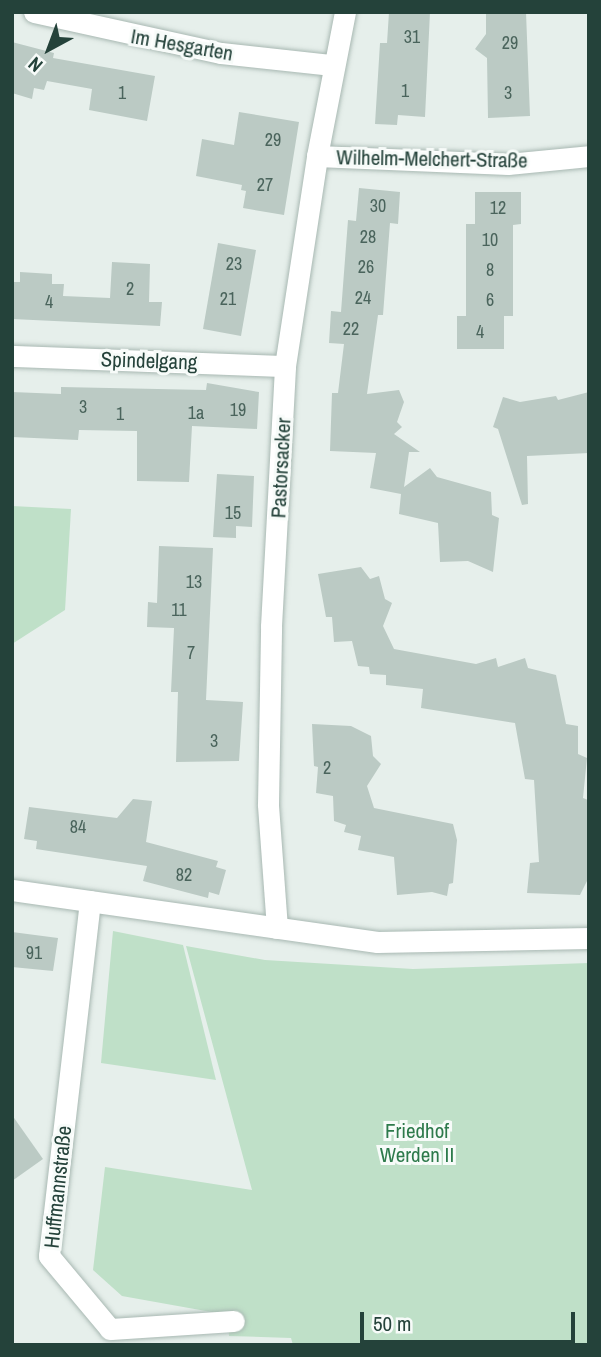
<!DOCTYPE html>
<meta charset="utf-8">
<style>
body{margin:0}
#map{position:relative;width:601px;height:1357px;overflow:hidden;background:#e6efeb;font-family:"Archivo Narrow",sans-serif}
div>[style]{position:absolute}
.green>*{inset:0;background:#bfe0c8}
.building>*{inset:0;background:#bbcac4}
.roads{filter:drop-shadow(0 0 2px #a8b8b2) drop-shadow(0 0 2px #a8b8b2)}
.minor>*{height:21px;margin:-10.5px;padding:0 10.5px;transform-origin:10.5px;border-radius:10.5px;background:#fff}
span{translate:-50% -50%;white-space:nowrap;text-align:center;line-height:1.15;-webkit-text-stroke:6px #f7fbf9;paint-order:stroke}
.number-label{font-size:18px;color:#4a645c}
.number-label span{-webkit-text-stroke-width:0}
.street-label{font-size:21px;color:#24423a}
.park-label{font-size:21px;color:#2d7a4b}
.frame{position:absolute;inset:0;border:14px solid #24423a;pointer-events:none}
.north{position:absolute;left:14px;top:14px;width:70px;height:70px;-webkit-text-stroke:5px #f7fbf9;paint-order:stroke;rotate:221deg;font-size:19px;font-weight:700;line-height:28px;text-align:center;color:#24423a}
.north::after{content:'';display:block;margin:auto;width:24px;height:32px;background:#24423a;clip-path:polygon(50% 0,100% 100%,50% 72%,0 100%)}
.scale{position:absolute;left:360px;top:1312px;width:215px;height:32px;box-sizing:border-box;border:4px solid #24423a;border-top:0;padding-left:9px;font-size:21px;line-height:24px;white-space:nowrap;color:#24423a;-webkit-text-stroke:5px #f7fbf9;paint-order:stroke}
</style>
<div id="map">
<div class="green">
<div style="clip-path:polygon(12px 506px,71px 509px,65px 610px,12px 644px)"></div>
<div style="clip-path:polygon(113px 931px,183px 945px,216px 1080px,101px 1063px)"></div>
<div style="clip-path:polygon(186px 946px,265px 960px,413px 969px,589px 963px,589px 1345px,293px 1345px,291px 1338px,229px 1336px,228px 1315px,122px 1296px,93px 1270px,105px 1167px,252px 1190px)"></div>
</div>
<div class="building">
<div style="clip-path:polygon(389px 12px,430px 12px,425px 117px,398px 115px,397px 125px,375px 124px,380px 43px,387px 43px)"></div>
<div style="clip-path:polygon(486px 12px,526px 12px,530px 116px,488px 118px,487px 58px,475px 49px,486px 34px)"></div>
<div style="clip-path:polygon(12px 42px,54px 53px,53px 58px,155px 76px,147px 121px,89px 110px,92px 89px,47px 81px,44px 90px,34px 88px,32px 99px,12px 93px)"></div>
<div style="clip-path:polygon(239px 112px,299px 122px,284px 215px,243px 208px,246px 191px,241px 190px,242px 185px,196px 176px,202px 139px,234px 145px)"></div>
<div style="clip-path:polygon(359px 188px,400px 192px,398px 224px,390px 223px,383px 315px,378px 315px,367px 394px,399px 390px,404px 402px,397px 422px,402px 427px,394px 434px,420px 452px,409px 452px,404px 487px,430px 468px,437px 477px,491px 492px,492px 515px,499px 518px,493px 572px,468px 561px,440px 562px,438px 523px,399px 514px,401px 494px,370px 488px,376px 453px,330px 451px,332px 393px,338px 393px,344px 344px,329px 343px,331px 311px,341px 312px,348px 220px,356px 221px)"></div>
<div style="clip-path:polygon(475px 192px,521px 192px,521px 224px,513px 225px,513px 316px,504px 316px,504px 349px,457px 349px,457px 316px,466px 316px,466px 224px,475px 224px)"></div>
<div style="clip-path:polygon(218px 243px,256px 250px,241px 336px,203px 329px)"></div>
<div style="clip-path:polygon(112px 262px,150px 264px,149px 302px,162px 302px,160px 326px,12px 319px,12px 282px,20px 282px,20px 272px,52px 274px,52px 284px,64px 284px,63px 296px,110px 298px)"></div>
<div style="clip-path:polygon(207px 383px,259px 392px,257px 429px,192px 426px,189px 482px,137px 481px,137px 431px,79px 430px,78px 440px,12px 437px,12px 392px,61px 394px,61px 387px,206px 390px)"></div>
<div style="clip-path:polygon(589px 392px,589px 453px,527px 456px,528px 504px,522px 505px,498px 429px,493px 427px,503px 397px,520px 402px,556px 396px,558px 400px)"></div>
<div style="clip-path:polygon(217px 474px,254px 476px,252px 527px,236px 526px,236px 538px,213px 537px)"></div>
<div style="clip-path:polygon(159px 546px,213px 548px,206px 700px,243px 702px,239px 761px,176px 762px,178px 692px,171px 692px,174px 628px,147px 627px,148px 602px,157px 603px)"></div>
<div style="clip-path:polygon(361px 567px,370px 579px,379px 576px,385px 599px,392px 603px,383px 626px,394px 649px,476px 664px,496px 658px,498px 667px,525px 658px,528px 668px,556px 675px,566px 724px,578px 726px,578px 754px,587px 758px,583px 798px,588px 800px,589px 877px,580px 895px,527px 893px,530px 863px,539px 862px,534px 780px,525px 779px,515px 723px,421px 708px,423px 689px,386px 685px,386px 675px,370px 674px,369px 667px,358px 666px,352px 641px,334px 642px,332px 617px,326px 617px,318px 574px)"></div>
<div style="clip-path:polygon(312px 724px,351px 726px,371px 736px,373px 756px,381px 764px,367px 786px,374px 808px,453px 824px,457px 840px,453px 883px,449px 884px,447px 896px,432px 892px,397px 895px,394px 857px,358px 850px,361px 836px,344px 832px,346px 825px,334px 821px,333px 796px,316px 793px,318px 767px,314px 766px)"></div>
<div style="clip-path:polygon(133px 799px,152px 801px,146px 842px,218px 861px,216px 867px,226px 870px,219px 895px,209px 892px,208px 898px,143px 881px,147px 866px,36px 849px,37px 841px,24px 839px,29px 807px,117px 818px)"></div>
<div style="clip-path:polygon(12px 932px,58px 938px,53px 971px,12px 967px)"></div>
<div style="clip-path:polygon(12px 1115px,43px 1159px,12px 1181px)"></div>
</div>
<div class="roads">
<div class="minor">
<div style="left:34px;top:12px;width:191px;rotate:12.4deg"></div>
<div style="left:221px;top:53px;width:112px;rotate:6.2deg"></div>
<div style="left:317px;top:156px;width:191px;rotate:2.4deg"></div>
<div style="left:508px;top:164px;width:81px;rotate:-5.6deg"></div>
<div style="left:12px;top:356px;width:273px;rotate:2.1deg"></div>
<div style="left:12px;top:890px;width:369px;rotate:8.1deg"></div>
<div style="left:377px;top:942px;width:212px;rotate:-1.1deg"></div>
<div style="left:90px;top:901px;width:357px;rotate:96.6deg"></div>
<div style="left:49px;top:1256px;width:95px;rotate:50.1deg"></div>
<div style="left:110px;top:1329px;width:124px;rotate:-3.7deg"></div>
<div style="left:277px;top:928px;width:124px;rotate:-94.2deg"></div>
<div style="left:268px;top:804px;width:178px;rotate:-89deg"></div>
<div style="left:271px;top:626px;width:260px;rotate:-86.9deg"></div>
<div style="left:285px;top:366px;width:212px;rotate:-81.3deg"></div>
<div style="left:317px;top:156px;width:147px;rotate:-79deg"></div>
</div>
</div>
<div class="number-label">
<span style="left:412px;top:37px">31</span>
<span style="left:510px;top:43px">29</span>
<span style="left:405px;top:91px">1</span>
<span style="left:122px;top:93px">1</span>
<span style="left:508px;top:93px">3</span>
<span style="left:273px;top:140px">29</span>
<span style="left:265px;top:185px">27</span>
<span style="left:378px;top:206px">30</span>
<span style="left:498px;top:208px">12</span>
<span style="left:368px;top:237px">28</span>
<span style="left:490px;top:240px">10</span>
<span style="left:234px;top:264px">23</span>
<span style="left:366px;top:267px">26</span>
<span style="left:490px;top:270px">8</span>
<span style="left:130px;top:289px">2</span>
<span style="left:363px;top:298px">24</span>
<span style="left:228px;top:299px">21</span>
<span style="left:490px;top:300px">6</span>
<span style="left:49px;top:302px">4</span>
<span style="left:351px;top:329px">22</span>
<span style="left:480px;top:332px">4</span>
<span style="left:83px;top:407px">3</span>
<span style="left:238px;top:410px">19</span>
<span style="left:196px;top:413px">1a</span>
<span style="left:120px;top:414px">1</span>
<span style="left:233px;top:513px">15</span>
<span style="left:194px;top:582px">13</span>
<span style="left:179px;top:610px">11</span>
<span style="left:191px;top:653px">7</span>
<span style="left:214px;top:741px">3</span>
<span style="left:327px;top:768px">2</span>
<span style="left:78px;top:827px">84</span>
<span style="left:184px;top:875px">82</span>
<span style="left:34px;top:953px">91</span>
</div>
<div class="street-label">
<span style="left:182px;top:45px;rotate:10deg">Im Hesgarten</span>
<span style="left:432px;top:159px;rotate:1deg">Wilhelm-Melchert-Straße</span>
<span style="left:149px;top:361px;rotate:2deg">Spindelgang</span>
<span style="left:281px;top:468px;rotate:-87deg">Pastorsacker</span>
<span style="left:58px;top:1187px;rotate:-84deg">Huffmannstraße</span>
</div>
<div class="park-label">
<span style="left:417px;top:1143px">Friedhof<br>Werden II</span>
</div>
<div class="frame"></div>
<div class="north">N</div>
<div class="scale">50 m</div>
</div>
